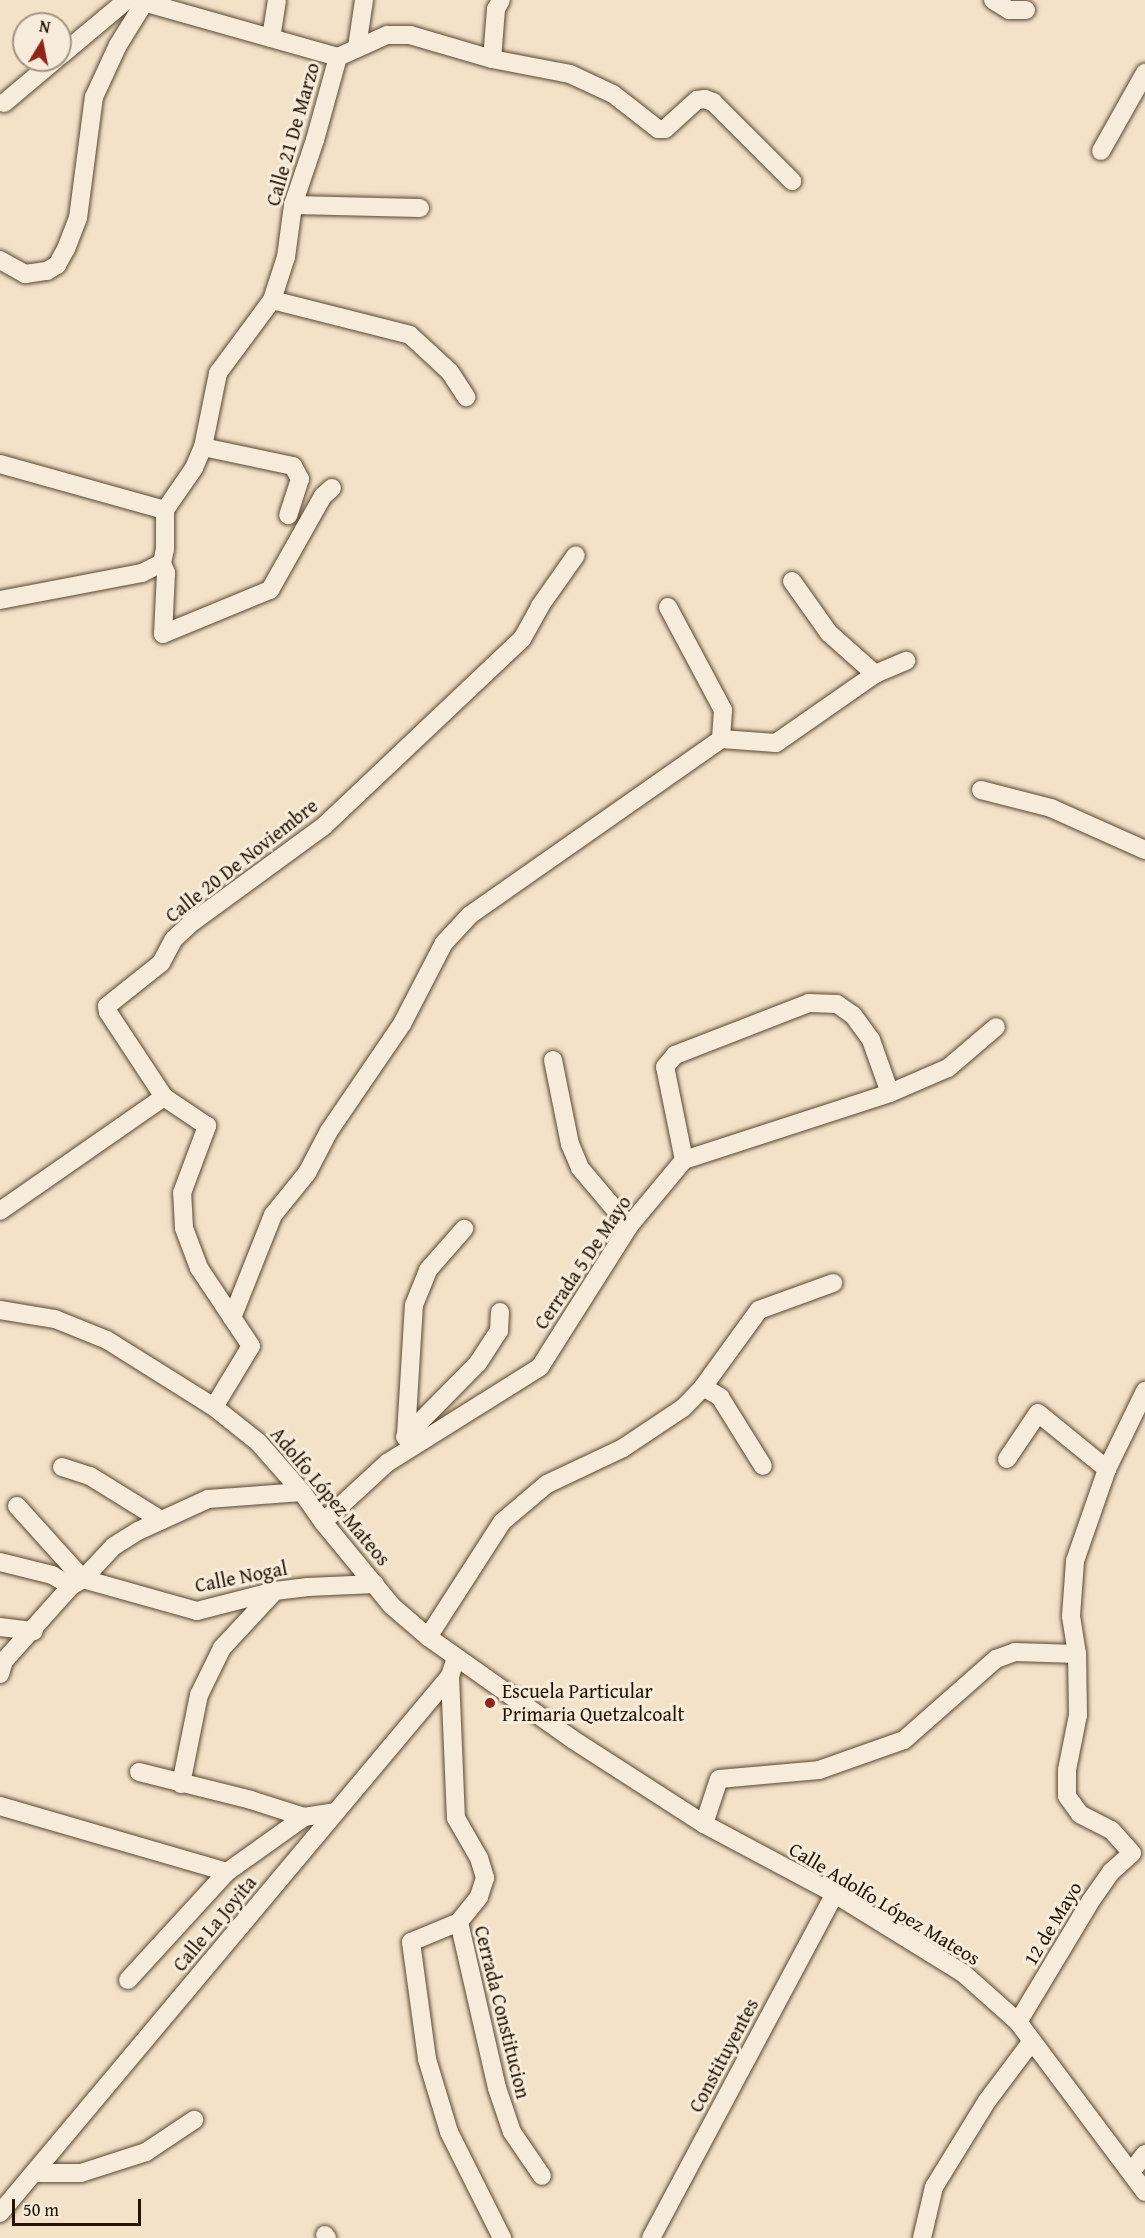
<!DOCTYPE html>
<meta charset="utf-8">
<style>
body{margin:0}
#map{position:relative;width:1145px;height:2238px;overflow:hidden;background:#f3e1c8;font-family:"Gentium Book Plus",serif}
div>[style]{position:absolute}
.roads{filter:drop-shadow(0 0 2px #584632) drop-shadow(0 0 2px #584632)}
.street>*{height:18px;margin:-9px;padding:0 9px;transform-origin:9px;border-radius:9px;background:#f7ecdb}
.dots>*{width:16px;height:16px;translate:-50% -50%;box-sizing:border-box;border:3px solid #f7ecdb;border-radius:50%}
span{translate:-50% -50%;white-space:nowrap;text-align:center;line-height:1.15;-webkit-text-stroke:6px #f7ecdb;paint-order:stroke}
.street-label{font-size:20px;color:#251300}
.poi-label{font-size:20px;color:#251300}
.left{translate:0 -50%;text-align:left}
.north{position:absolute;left:12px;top:12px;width:60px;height:60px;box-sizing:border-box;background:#f7ecdb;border:2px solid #a39583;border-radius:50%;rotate:10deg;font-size:16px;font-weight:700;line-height:24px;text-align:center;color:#251300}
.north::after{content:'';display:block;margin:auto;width:21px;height:27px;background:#8f2418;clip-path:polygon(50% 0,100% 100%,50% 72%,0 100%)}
.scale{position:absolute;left:12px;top:2199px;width:129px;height:27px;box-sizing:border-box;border:3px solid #251300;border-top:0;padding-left:8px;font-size:18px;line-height:21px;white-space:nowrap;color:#251300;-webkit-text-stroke:4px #f7ecdb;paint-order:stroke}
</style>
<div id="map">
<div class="roads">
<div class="street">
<div style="left:993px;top:0;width:19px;rotate:32deg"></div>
<div style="left:1009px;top:10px;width:17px"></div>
<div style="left:147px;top:3px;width:198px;rotate:15.8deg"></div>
<div style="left:338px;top:57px;width:54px;rotate:-24.2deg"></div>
<div style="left:387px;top:35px;width:23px"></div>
<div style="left:410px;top:35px;width:85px;rotate:16.3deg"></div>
<div style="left:492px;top:59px;width:79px;rotate:10.9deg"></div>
<div style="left:570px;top:74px;width:47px;rotate:24.9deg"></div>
<div style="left:613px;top:94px;width:57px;rotate:37.9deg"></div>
<div style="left:658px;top:129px;width:7px"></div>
<div style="left:665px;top:129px;width:43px;rotate:-42.2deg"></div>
<div style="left:697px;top:100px;width:8px;rotate:-7deg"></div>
<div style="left:705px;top:99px;width:9px;rotate:21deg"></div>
<div style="left:713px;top:102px;width:112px;rotate:45deg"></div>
<div style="left:271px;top:38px;width:38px;rotate:-81deg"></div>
<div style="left:357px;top:47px;width:48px;rotate:-81.5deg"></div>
<div style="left:60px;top:56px;width:87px;rotate:-39.9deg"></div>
<div style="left:492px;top:59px;width:50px;rotate:-85.4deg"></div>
<div style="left:496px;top:9px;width:10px;rotate:-61deg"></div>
<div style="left:4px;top:103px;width:67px;rotate:-40.1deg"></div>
<div style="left:1101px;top:151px;width:90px;rotate:-60.6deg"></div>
<div style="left:293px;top:205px;width:127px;rotate:1.4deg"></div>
<div style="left:0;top:260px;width:29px;rotate:29deg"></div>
<div style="left:25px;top:274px;width:22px;rotate:-8deg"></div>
<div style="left:47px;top:271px;width:12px;rotate:-31deg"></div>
<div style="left:57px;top:265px;width:18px;rotate:-61deg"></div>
<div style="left:66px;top:249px;width:33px;rotate:-69deg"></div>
<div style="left:78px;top:218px;width:122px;rotate:-82.5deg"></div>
<div style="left:94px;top:97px;width:57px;rotate:-65.2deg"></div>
<div style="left:118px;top:45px;width:53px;rotate:-58.1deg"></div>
<div style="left:272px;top:300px;width:142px;rotate:14.2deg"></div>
<div style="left:410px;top:335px;width:54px;rotate:42.8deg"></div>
<div style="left:450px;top:372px;width:30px;rotate:57deg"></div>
<div style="left:203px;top:447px;width:92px;rotate:11.9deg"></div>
<div style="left:293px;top:466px;width:15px;rotate:62deg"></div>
<div style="left:300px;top:479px;width:38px;rotate:108deg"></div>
<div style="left:0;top:464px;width:171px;rotate:15.6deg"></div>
<div style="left:162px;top:563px;width:11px;rotate:68deg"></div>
<div style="left:166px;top:573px;width:61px;rotate:92.8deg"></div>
<div style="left:163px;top:634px;width:116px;rotate:-22.4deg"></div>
<div style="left:270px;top:590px;width:108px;rotate:-60.6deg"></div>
<div style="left:323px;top:496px;width:12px;rotate:-42deg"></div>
<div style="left:792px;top:581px;width:64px;rotate:54.6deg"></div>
<div style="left:829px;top:633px;width:62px;rotate:41.7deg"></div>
<div style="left:0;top:600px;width:145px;rotate:-10.8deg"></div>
<div style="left:142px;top:573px;width:22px;rotate:-27deg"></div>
<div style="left:162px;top:563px;width:14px;rotate:-78deg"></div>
<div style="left:165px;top:549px;width:39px;rotate:-90deg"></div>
<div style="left:165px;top:510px;width:51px;rotate:-55.4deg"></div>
<div style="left:194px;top:468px;width:23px;rotate:-67deg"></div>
<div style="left:203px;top:447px;width:76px;rotate:-78.5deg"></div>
<div style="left:218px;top:373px;width:91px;rotate:-53.5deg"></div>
<div style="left:272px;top:300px;width:45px;rotate:-72deg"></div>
<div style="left:286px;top:257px;width:52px;rotate:-82.3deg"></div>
<div style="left:293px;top:205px;width:69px;rotate:-71.3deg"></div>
<div style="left:315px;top:140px;width:86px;rotate:-74.5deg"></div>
<div style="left:668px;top:607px;width:117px;rotate:61.9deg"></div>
<div style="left:723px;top:710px;width:29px;rotate:94deg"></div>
<div style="left:981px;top:790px;width:72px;rotate:14.4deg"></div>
<div style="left:1051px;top:808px;width:103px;rotate:24.1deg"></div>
<div style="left:553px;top:1060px;width:86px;rotate:78.6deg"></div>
<div style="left:570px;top:1144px;width:26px;rotate:67deg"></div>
<div style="left:580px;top:1168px;width:76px;rotate:49.8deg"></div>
<div style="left:684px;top:1160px;width:95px;rotate:-101.5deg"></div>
<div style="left:665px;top:1067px;width:16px;rotate:-50deg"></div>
<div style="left:675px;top:1055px;width:144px;rotate:-21.2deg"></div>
<div style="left:809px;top:1003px;width:28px;rotate:2deg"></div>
<div style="left:837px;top:1004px;width:19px;rotate:35deg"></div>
<div style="left:853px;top:1015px;width:31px;rotate:54deg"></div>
<div style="left:871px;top:1040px;width:56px;rotate:70.3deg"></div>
<div style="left:0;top:1211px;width:200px;rotate:-34.8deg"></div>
<div style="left:0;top:1310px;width:56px;rotate:9.3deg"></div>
<div style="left:55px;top:1319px;width:56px;rotate:22deg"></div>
<div style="left:107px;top:1340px;width:126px;rotate:32.1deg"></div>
<div style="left:214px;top:1407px;width:56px;rotate:38.5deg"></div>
<div style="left:258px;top:1442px;width:67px;rotate:48.7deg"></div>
<div style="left:302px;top:1492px;width:37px;rotate:55deg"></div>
<div style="left:323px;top:1522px;width:109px;rotate:50.6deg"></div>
<div style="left:392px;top:1606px;width:48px;rotate:40.7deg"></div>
<div style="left:428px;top:1637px;width:176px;rotate:35.3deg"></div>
<div style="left:572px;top:1739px;width:157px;rotate:32.8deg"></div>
<div style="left:704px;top:1824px;width:149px;rotate:28.1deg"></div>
<div style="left:835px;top:1894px;width:150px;rotate:31.7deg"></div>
<div style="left:963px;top:1973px;width:74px;rotate:41.7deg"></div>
<div style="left:1018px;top:2022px;width:212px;rotate:53.2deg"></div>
<div style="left:232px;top:1318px;width:111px;rotate:-68.3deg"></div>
<div style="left:273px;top:1215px;width:54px;rotate:-51deg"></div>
<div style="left:307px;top:1173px;width:47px;rotate:-62.4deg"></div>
<div style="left:329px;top:1131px;width:130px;rotate:-55.7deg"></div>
<div style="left:402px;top:1024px;width:91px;rotate:-62.6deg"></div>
<div style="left:444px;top:943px;width:38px;rotate:-47deg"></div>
<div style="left:470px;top:915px;width:307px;rotate:-35deg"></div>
<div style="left:721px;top:739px;width:55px;rotate:4.2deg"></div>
<div style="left:776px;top:743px;width:121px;rotate:-34.9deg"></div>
<div style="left:875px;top:674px;width:34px;rotate:-23deg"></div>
<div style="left:703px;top:1387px;width:20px;rotate:30deg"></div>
<div style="left:720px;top:1397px;width:81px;rotate:58.1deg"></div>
<div style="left:214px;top:1407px;width:71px;rotate:-58.8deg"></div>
<div style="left:251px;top:1346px;width:94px;rotate:-123.7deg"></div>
<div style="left:199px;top:1268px;width:43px;rotate:-110.6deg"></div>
<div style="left:184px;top:1228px;width:35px;rotate:-93deg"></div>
<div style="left:182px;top:1193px;width:72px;rotate:-69.5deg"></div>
<div style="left:207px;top:1126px;width:52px;rotate:-146deg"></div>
<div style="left:164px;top:1097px;width:102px;rotate:-123.4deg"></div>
<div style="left:108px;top:1012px;width:6px;rotate:-99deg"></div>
<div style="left:107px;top:1006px;width:69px;rotate:-38.5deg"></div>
<div style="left:161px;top:963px;width:27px;rotate:-62deg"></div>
<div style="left:174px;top:939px;width:22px;rotate:-43deg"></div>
<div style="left:190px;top:924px;width:166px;rotate:-36.2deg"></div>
<div style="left:324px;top:826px;width:272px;rotate:-43.4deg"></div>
<div style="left:522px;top:639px;width:38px;rotate:-61deg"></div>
<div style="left:540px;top:606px;width:62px;rotate:-54.8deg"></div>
<div style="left:406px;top:1435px;width:130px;rotate:-86.5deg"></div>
<div style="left:414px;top:1305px;width:38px;rotate:-68deg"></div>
<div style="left:428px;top:1270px;width:55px;rotate:-48.7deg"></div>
<div style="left:405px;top:1437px;width:104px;rotate:-45.4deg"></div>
<div style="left:478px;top:1363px;width:38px;rotate:-57deg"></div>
<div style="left:499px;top:1331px;width:19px;rotate:-87deg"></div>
<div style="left:1007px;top:1459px;width:55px;rotate:-56deg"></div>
<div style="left:1038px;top:1413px;width:89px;rotate:39.1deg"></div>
<div style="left:62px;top:1467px;width:29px;rotate:18deg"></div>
<div style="left:90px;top:1476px;width:84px;rotate:31.8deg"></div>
<div style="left:17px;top:1506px;width:98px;rotate:47.9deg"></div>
<div style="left:83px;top:1579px;width:118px;rotate:15.7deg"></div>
<div style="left:197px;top:1611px;width:81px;rotate:-14.4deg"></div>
<div style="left:275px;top:1591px;width:33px;rotate:-7deg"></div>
<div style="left:308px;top:1587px;width:67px;rotate:-2.6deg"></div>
<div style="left:323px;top:1522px;width:87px;rotate:-42.7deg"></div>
<div style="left:387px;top:1463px;width:181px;rotate:-32.1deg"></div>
<div style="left:540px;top:1367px;width:167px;rotate:-57.7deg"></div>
<div style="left:629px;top:1226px;width:86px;rotate:-50.2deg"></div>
<div style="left:684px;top:1160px;width:217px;rotate:-18deg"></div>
<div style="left:890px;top:1093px;width:63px;rotate:-23.3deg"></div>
<div style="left:948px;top:1068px;width:63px;rotate:-40.5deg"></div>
<div style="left:0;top:1562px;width:54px;rotate:14deg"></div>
<div style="left:52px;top:1575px;width:22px;rotate:30deg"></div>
<div style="left:0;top:1627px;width:34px;rotate:7deg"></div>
<div style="left:428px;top:1637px;width:137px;rotate:-57.2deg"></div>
<div style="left:502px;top:1522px;width:59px;rotate:-40.2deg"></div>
<div style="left:547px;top:1484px;width:84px;rotate:-25.3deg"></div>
<div style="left:623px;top:1448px;width:72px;rotate:-33.7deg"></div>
<div style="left:683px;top:1408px;width:29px;rotate:-46deg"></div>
<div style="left:703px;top:1387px;width:95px;rotate:-54deg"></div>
<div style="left:759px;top:1310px;width:79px;rotate:-20deg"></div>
<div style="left:0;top:1674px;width:14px;rotate:-73deg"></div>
<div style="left:4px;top:1661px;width:101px;rotate:-48.2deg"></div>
<div style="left:71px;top:1586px;width:14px;rotate:-30deg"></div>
<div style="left:83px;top:1579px;width:45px;rotate:-46.8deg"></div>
<div style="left:114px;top:1546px;width:28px;rotate:-32deg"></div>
<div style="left:138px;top:1531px;width:77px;rotate:-24.6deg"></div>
<div style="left:208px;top:1499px;width:94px;rotate:-4.3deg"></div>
<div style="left:450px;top:1676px;width:142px;rotate:87.6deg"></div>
<div style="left:456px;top:1818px;width:46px;rotate:60.1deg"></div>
<div style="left:479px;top:1858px;width:21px;rotate:73deg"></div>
<div style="left:485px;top:1878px;width:20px;rotate:108deg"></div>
<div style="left:479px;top:1897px;width:32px;rotate:129deg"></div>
<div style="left:459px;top:1922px;width:52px;rotate:157.4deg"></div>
<div style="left:411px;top:1942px;width:118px;rotate:82.2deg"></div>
<div style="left:427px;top:2059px;width:76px;rotate:73.2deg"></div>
<div style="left:449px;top:2132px;width:119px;rotate:63.4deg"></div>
<div style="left:139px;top:1772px;width:115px;rotate:14deg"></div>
<div style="left:251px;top:1800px;width:56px;rotate:17.8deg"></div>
<div style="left:181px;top:1784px;width:91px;rotate:-78.6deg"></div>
<div style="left:199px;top:1695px;width:52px;rotate:-63.9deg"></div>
<div style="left:222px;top:1648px;width:78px;rotate:-47.1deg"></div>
<div style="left:0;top:1806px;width:236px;rotate:16.2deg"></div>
<div style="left:704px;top:1824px;width:47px;rotate:-71.6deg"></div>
<div style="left:719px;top:1779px;width:100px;rotate:-5.1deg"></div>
<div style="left:819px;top:1770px;width:90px;rotate:-19.4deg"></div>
<div style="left:904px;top:1740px;width:123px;rotate:-41.4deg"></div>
<div style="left:996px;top:1659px;width:20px;rotate:-20deg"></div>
<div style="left:1015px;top:1652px;width:62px;rotate:1.8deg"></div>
<div style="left:459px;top:1922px;width:170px;rotate:77.1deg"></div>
<div style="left:497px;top:2088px;width:46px;rotate:71.2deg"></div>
<div style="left:512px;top:2132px;width:53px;rotate:55.7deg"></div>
<div style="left:128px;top:1980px;width:147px;rotate:-47.5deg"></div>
<div style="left:227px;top:1872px;width:95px;rotate:-35.5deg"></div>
<div style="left:304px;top:1817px;width:31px;rotate:-9deg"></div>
<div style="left:1018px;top:2022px;width:140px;rotate:-59deg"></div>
<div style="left:1090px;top:1902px;width:37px;rotate:-55deg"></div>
<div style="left:1111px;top:1872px;width:28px;rotate:-42deg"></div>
<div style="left:1132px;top:1853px;width:31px;rotate:-132deg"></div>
<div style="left:1111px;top:1830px;width:35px;rotate:-153deg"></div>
<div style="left:1080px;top:1814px;width:22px;rotate:-126deg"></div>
<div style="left:1067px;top:1796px;width:26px;rotate:-90deg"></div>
<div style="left:1067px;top:1770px;width:56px;rotate:-78.7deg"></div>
<div style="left:1078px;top:1715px;width:61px;rotate:-90.9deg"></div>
<div style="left:1077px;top:1654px;width:38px;rotate:-99deg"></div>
<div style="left:1071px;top:1616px;width:55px;rotate:-85.8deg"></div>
<div style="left:1075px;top:1561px;width:97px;rotate:-70.8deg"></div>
<div style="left:1107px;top:1469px;width:87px;rotate:-64deg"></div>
<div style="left:1131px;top:2172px;width:23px;rotate:-52deg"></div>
<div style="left:35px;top:2173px;width:46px"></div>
<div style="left:81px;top:2173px;width:68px;rotate:-17.9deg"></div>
<div style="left:146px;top:2152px;width:58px;rotate:-33.7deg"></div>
<div style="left:0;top:2213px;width:701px;rotate:-50.04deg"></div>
<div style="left:450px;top:1676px;width:19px;rotate:-72deg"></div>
<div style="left:325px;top:2235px;width:4px;rotate:56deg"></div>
<div style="left:651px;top:2238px;width:390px;rotate:-61.9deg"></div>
<div style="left:922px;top:2238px;width:52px;rotate:-76.8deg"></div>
<div style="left:934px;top:2187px;width:101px;rotate:-58.4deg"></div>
<div style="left:987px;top:2101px;width:75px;rotate:-53.1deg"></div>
</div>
</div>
<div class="dots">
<div style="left:490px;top:1703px;background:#8f2418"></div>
</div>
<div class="street-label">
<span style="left:292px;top:134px;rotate:-74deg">Calle 21 De Marzo</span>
<span style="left:241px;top:860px;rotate:-38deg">Calle 20 De Noviembre</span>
<span style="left:582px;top:1262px;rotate:-56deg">Cerrada 5 De Mayo</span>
<span style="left:331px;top:1496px;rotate:50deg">Adolfo López Mateos</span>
<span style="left:241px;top:1576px;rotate:-11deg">Calle Nogal</span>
<span style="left:885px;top:1903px;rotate:31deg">Calle Adolfo López Mateos</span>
<span style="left:214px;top:1923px;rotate:-50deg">Calle La Joyita</span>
<span style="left:1052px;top:1923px;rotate:-59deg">12 de Mayo</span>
<span style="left:503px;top:2012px;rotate:76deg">Cerrada Constitucion</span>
<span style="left:723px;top:2055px;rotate:-62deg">Constituyentes</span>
</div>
<div class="poi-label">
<span class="left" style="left:502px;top:1702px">Escuela Particular<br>Primaria Quetzalcoalt</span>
</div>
<div class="north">N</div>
<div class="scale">50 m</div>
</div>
